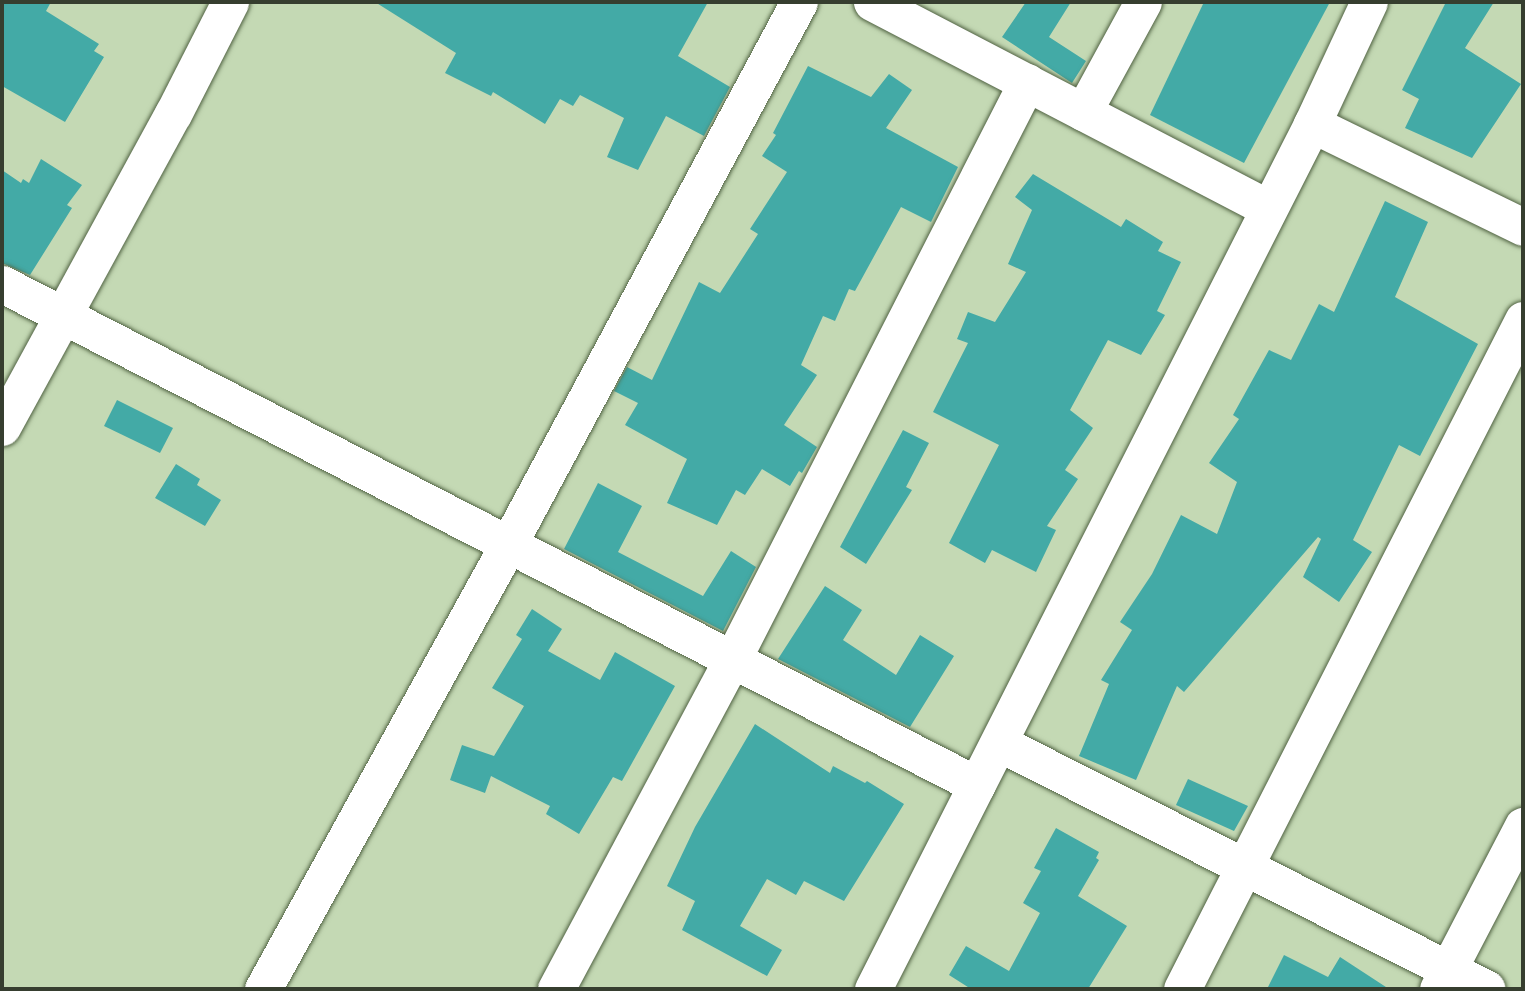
<!DOCTYPE html>
<style>
body{margin:0}
#map{position:relative;width:1525px;height:991px;overflow:hidden;background:#c4d9b4;font-family:Signika,sans-serif}
div>[style]{position:absolute}
.building>*{inset:0;background:#43aaa6}
.roads{filter:drop-shadow(0 0 2px #506242) drop-shadow(0 0 2px #506242)}
.minor>*{height:37px;margin:-18.5px;padding:0 18.5px;transform-origin:18.5px;border-radius:18.5px;background:#fff}
span{translate:-50% -50%;white-space:nowrap;text-align:center;line-height:1.15;-webkit-text-stroke:7px #d1e6c0;paint-order:stroke}
.frame{position:absolute;inset:0;border:4px solid #363e2f;pointer-events:none}
</style>
<div id="map">
<div class="building">
<div style="clip-path:polygon(2px 2px,51px 2px,46px 11px,99px 44px,94px 51px,104px 57px,65px 122px,2px 86px)"></div>
<div style="clip-path:polygon(375px 2px,708px 2px,678px 56px,730px 87px,704px 136px,666px 116px,638px 170px,607px 157px,624px 118px,580px 95px,573px 106px,560px 99px,545px 124px,493px 92px,491px 96px,445px 73px,456px 53px)"></div>
<div style="clip-path:polygon(1026px 2px,1071px 2px,1049px 37px,1086px 61px,1072px 83px,1002px 37px)"></div>
<div style="clip-path:polygon(1204px 2px,1330px 2px,1244px 163px,1150px 115px)"></div>
<div style="clip-path:polygon(1446px 2px,1494px 2px,1465px 48px,1521px 84px,1472px 158px,1405px 128px,1419px 99px,1402px 90px)"></div>
<div style="clip-path:polygon(808px 66px,871px 97px,889px 74px,912px 90px,886px 128px,958px 167px,931px 222px,901px 207px,855px 291px,849px 289px,835px 321px,823px 316px,801px 365px,817px 375px,784px 425px,817px 447px,802px 473px,799px 471px,790px 486px,762px 469px,745px 495px,736px 490px,717px 525px,667px 503px,687px 459px,625px 425px,638px 403px,614px 391px,627px 367px,652px 380px,699px 282px,720px 293px,758px 234px,750px 229px,787px 172px,762px 156px,776px 135px,773px 133px)"></div>
<div style="clip-path:polygon(41px 159px,82px 185px,67px 205px,72px 208px,30px 275px,2px 263px,2px 170px,21px 183px,23px 179px,29px 183px)"></div>
<div style="clip-path:polygon(1033px 174px,1121px 227px,1126px 219px,1163px 242px,1158px 251px,1181px 262px,1157px 311px,1165px 315px,1141px 355px,1108px 340px,1070px 410px,1093px 428px,1065px 470px,1078px 479px,1047px 526px,1056px 530px,1036px 572px,992px 550px,985px 563px,949px 543px,999px 445px,933px 412px,968px 343px,957px 339px,968px 312px,995px 322px,1026px 272px,1008px 264px,1032px 210px,1015px 197px)"></div>
<div style="clip-path:polygon(1385px 201px,1428px 222px,1395px 297px,1478px 344px,1420px 456px,1399px 445px,1353px 540px,1372px 552px,1339px 602px,1303px 577px,1321px 539px,1318px 537px,1184px 692px,1177px 686px,1136px 780px,1079px 756px,1109px 684px,1101px 680px,1132px 630px,1120px 622px,1152px 574px,1181px 515px,1217px 534px,1237px 482px,1209px 463px,1239px 419px,1233px 415px,1269px 350px,1291px 360px,1319px 304px,1334px 312px)"></div>
<div style="clip-path:polygon(117px 400px,173px 428px,160px 453px,104px 426px)"></div>
<div style="clip-path:polygon(903px 430px,929px 443px,906px 487px,912px 490px,866px 564px,840px 547px)"></div>
<div style="clip-path:polygon(176px 464px,200px 479px,197px 485px,221px 500px,205px 526px,155px 498px)"></div>
<div style="clip-path:polygon(598px 483px,642px 506px,618px 552px,703px 596px,731px 551px,756px 567px,723px 631px,564px 549px)"></div>
<div style="clip-path:polygon(825px 586px,862px 610px,843px 640px,896px 675px,920px 635px,954px 656px,910px 727px,778px 659px)"></div>
<div style="clip-path:polygon(532px 609px,562px 629px,548px 651px,600px 680px,615px 652px,675px 686px,622px 781px,613px 777px,579px 834px,546px 814px,550px 806px,491px 776px,485px 793px,450px 780px,462px 745px,494px 756px,524px 706px,492px 688px,522px 639px,516px 635px)"></div>
<div style="clip-path:polygon(755px 724px,830px 773px,833px 766px,865px 783px,867px 781px,904px 804px,844px 901px,804px 881px,796px 895px,767px 879px,740px 926px,782px 950px,767px 976px,682px 930px,695px 901px,667px 886px,695px 827px)"></div>
<div style="clip-path:polygon(1188px 779px,1248px 806px,1234px 831px,1176px 805px)"></div>
<div style="clip-path:polygon(1056px 828px,1099px 852px,1096px 858px,1099px 860px,1078px 896px,1127px 926px,1088px 989px,971px 989px,949px 975px,966px 946px,1009px 971px,1040px 913px,1023px 903px,1041px 871px,1034px 868px)"></div>
<div style="clip-path:polygon(1284px 955px,1328px 977px,1340px 957px,1389px 989px,1267px 989px)"></div>
</div>
<div class="roads">
<div class="minor">
<div style="left:872px;top:2px;width:445px;rotate:27.5deg"></div>
<div style="left:1083px;top:112px;width:125px;rotate:-61.4deg"></div>
<div style="left:1312px;top:124px;width:235px;rotate:26deg"></div>
<div style="left:2px;top:284px;width:1096px;rotate:27.2deg"></div>
<div style="left:2px;top:427px;width:357px;rotate:-61.4deg"></div>
<div style="left:173px;top:114px;width:126px;rotate:-63deg"></div>
<div style="left:999px;top:743px;width:546px;rotate:26.75deg"></div>
<div style="left:263px;top:989px;width:509px;rotate:-61.12deg"></div>
<div style="left:509px;top:543px;width:614px;rotate:-61.81deg"></div>
<div style="left:556px;top:989px;width:373px;rotate:-61.9deg"></div>
<div style="left:732px;top:660px;width:649px;rotate:-62.96deg"></div>
<div style="left:873px;top:989px;width:970px;rotate:-63.09deg"></div>
<div style="left:1312px;top:124px;width:135px;rotate:-65deg"></div>
<div style="left:1182px;top:989px;width:751px;rotate:-62.99deg"></div>
<div style="left:1438px;top:989px;width:184px;rotate:-62.5deg"></div>
</div>
</div>
<div class="frame"></div>
</div>
